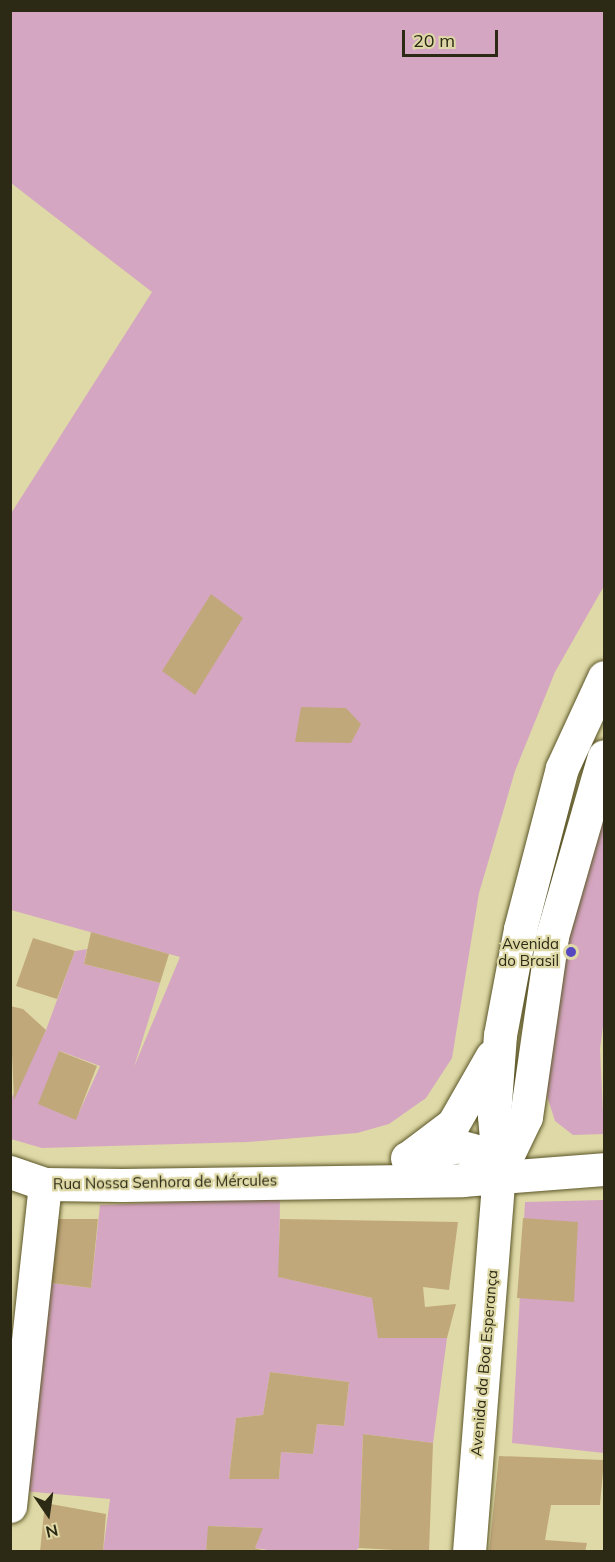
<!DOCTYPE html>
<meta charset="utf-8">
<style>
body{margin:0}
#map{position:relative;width:615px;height:1562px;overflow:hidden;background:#ded9a6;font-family:Mulish,sans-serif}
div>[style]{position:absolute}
.green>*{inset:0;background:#d5a6c2}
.building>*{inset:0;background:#c1a87b}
.roads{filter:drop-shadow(0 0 2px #5c5628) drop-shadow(0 0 2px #5c5628)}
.minor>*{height:33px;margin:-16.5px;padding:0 16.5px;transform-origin:16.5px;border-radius:16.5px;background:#fff}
.secondary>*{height:33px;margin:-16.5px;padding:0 16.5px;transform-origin:16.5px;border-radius:16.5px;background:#fff}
.dots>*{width:16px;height:16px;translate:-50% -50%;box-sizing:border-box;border:3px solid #ded9a6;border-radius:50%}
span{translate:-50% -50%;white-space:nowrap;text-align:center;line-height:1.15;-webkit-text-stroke:4.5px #ded9a6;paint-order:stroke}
.poi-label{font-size:15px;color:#2c2915}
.right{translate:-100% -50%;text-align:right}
.street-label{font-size:15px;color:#2c2915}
.frame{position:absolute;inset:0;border:12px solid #2c2915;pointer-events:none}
.north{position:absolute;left:18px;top:1484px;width:60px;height:60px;-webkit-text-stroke:4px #ded9a6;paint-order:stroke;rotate:167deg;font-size:16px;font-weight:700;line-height:24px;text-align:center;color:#2c2915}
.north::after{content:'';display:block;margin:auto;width:21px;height:27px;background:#2c2915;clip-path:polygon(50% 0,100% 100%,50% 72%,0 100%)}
.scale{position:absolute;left:402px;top:30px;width:96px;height:27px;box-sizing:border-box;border:3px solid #2c2915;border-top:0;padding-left:8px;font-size:18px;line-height:21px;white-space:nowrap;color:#2c2915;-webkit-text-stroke:4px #ded9a6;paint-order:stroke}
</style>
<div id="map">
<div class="green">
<div style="clip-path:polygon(evenodd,11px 11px,604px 11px,604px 586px,555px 672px,515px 771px,479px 893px,452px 1058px,426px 1098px,389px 1124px,357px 1133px,247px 1142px,42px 1148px,11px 1139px,11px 1099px,46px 1030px,75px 951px,87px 949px,84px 964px,160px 983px,134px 1067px,180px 957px,11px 910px,10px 515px,152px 292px,11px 183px,11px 11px,60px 1051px,100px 1066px,76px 1119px,60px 1051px)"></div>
<div style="clip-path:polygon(604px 804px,604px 1018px,600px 1049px,604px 1134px,573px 1135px,555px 1121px,547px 1096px,556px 964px)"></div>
<div style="clip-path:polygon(evenodd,280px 1198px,279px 1277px,372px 1298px,447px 1338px,433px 1443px,363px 1434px,359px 1548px,355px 1551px,274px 1551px,255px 1548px,262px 1528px,209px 1526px,206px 1551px,103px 1551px,110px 1499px,23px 1491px,43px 1282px,91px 1288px,100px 1205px,280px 1198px,270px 1372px,349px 1382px,344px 1426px,317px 1424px,313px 1454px,281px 1452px,279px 1479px,229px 1479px,236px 1418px,263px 1415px,270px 1372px)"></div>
<div style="clip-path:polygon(604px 1200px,604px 1453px,512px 1443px,525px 1202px)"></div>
</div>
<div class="building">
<div style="clip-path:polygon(211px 594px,243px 618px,195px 695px,162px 671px)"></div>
<div style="clip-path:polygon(301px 707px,346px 708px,361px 724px,351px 743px,295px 742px)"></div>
<div style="clip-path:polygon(91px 932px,169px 954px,160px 983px,84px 964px)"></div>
<div style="clip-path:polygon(33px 938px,75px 951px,57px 999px,16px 986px)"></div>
<div style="clip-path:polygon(10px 1006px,23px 1009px,46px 1030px,14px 1100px)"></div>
<div style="clip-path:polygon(59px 1051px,97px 1066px,76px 1120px,38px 1104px)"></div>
<div style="clip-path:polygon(523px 1218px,578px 1222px,574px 1302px,517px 1298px)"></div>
<div style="clip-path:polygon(51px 1219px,98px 1219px,91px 1288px,43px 1282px)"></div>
<div style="clip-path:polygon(280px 1219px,458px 1222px,449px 1290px,423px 1287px,425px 1307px,456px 1304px,447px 1338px,378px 1338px,372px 1298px,278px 1277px)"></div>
<div style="clip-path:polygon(270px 1372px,349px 1382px,344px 1426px,317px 1424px,313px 1454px,281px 1452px,279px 1479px,229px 1479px,236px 1418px,263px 1415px)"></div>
<div style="clip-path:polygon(363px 1434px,433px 1443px,429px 1552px,359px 1548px)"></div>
<div style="clip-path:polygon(499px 1456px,604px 1460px,600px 1505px,551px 1505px,545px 1540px,587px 1543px,585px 1552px,489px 1552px)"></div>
<div style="clip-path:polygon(45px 1503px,106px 1514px,103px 1552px,40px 1552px)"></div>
<div style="clip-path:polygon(208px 1526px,263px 1528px,255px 1548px,269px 1552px,206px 1552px)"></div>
</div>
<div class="roads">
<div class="minor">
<div style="left:407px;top:1158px;width:52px;rotate:-13.2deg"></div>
<div style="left:458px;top:1146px;width:23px;rotate:15deg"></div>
<div style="left:480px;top:1152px;width:29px;rotate:49deg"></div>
<div style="left:10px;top:1172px;width:37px;rotate:19deg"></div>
<div style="left:45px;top:1184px;width:77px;rotate:0.7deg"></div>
<div style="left:122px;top:1185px;width:340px;rotate:-0.8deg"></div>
<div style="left:462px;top:1180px;width:142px;rotate:-4.4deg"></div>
<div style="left:10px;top:1506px;width:324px;rotate:-83.8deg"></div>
<div style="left:469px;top:1552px;width:379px;rotate:-85.5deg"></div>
</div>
<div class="secondary">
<div style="left:408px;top:1158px;width:56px;rotate:-37.1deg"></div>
<div style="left:453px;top:1124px;width:78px;rotate:-60.2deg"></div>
<div style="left:499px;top:1173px;width:62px;rotate:-64.3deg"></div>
<div style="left:526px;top:1117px;width:183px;rotate:-81.8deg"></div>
<div style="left:552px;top:936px;width:187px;rotate:-73.9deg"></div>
<div style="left:499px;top:1174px;width:58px;rotate:-94.9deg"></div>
<div style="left:494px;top:1116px;width:81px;rotate:-85.8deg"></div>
<div style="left:500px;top:1035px;width:108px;rotate:-79.3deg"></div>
<div style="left:520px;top:929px;width:166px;rotate:-75.4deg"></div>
<div style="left:562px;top:768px;width:100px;rotate:-65.2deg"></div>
</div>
</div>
<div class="dots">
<div style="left:571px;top:952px;background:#5547bf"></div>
</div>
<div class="poi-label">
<span class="right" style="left:559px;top:952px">Avenida<br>do Brasil</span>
</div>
<div class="street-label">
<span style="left:165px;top:1182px;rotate:-1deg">Rua Nossa Senhora de Mércules</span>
<span style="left:484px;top:1363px;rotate:-85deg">Avenida da Boa Esperança</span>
</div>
<div class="frame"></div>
<div class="north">N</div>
<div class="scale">20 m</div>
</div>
